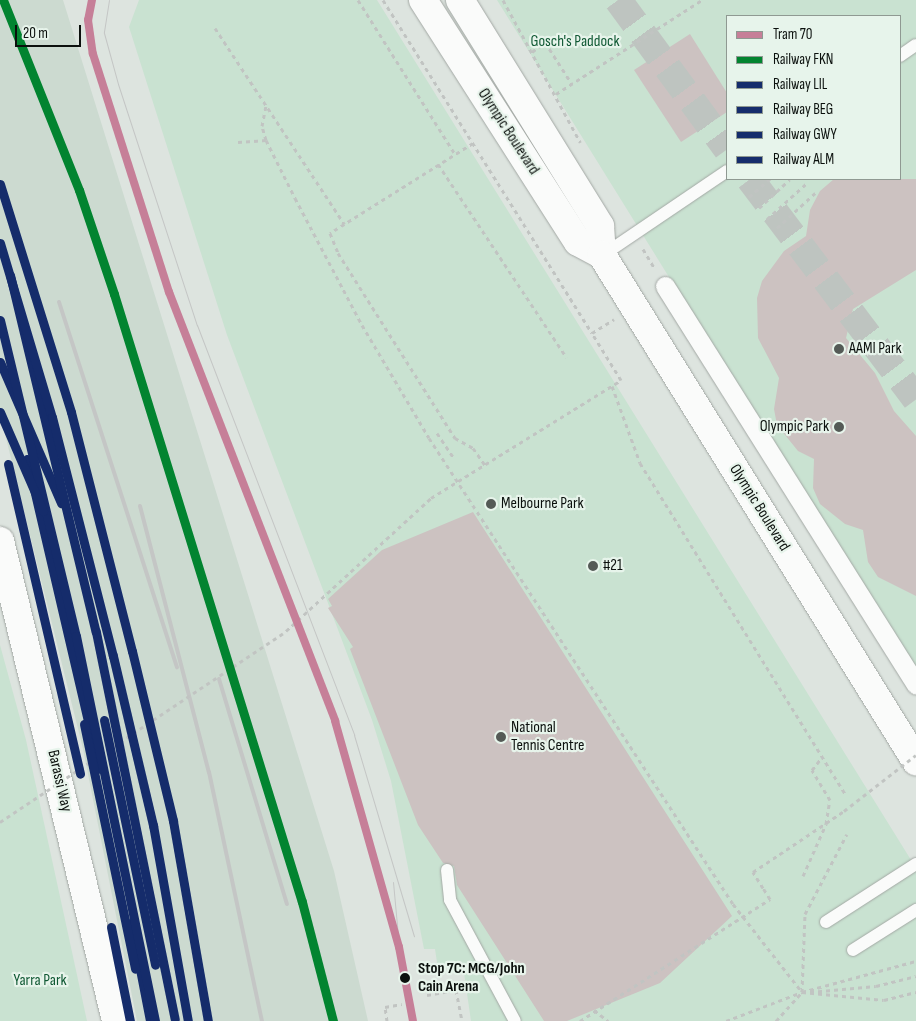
<!DOCTYPE html>
<style>
body{margin:0}
#map{position:relative;width:916px;height:1021px;overflow:hidden;background:#dde4df;font-family:"Sofia Sans Condensed",sans-serif}
div>[style]{position:absolute}
.built>*{inset:0;background:#ccdad0}
.green>*{inset:0;background:#c9e2d1}
.building>*{inset:0;background:#ccc2c1}
.motorway-tunnel>*{height:28px;margin-top:-14px;transform-origin:0;background:repeating-linear-gradient(90deg,#bec4c0 0 28px,transparent 0 42px)}
.path>*{height:3px;margin-top:-1.5px;transform-origin:0;background:repeating-linear-gradient(90deg,#c1c4c2 0 4px,transparent 0 8px)}
.roads{filter:drop-shadow(0 0 1px #a3a8a4) drop-shadow(0 0 1px #a3a8a4)}
.service>*{height:12px;margin:-6px;padding:0 6px;transform-origin:6px;border-radius:6px;background:#fafbfa}
.pedestrian>*{height:19px;margin:-9.5px;padding:0 9.5px;transform-origin:9.5px;border-radius:9.5px;background:#fafbfa}
.secondary>*{height:28px;margin:-14px;padding:0 14px;transform-origin:14px;border-radius:14px;background:#fafbfa}
.primary>*{height:28px;margin:-14px;padding:0 14px;transform-origin:14px;border-radius:14px;background:#fafbfa}
.tram>*{height:1px;margin:-0.5px;padding:0 0.5px;transform-origin:0.5px;border-radius:0.5px;background:#c4c6c5}
.rail>*{height:4px;margin:-2px;padding:0 2px;transform-origin:2px;border-radius:2px;background:#c4c6c5}
.path-bridge>*{height:3px;margin-top:-1.5px;transform-origin:0;background:repeating-linear-gradient(90deg,#c1c4c2 0 4px,transparent 0 8px)}
.rail-1>*{height:9px;margin:-4.5px;padding:0 4.5px;transform-origin:4.5px;border-radius:4.5px;background:#028430}
.rail-2>*{height:9px;margin:-4.5px;padding:0 4.5px;transform-origin:4.5px;border-radius:4.5px;background:#152c6b}
.rail-3>*{height:9px;margin:-4.5px;padding:0 4.5px;transform-origin:4.5px;border-radius:4.5px;background:#152c6b}
.rail-4>*{height:9px;margin:-4.5px;padding:0 4.5px;transform-origin:4.5px;border-radius:4.5px;background:#152c6b}
.rail-5>*{height:9px;margin:-4.5px;padding:0 4.5px;transform-origin:4.5px;border-radius:4.5px;background:#152c6b}
.tram-1>*{height:8px;margin:-4px;padding:0 4px;transform-origin:4px;border-radius:4px;background:#c67f98}
.dots>*{width:14px;height:14px;translate:-50% -50%;box-sizing:border-box;border:2px solid #e7f4eb;border-radius:50%}
span{translate:-50% -50%;white-space:nowrap;text-align:center;line-height:1.15;-webkit-text-stroke:4.5px #e7f4eb;paint-order:stroke}
.park-label{font-size:16px;color:#105934}
.street-label{font-size:16px;color:#0b100d}
.poi-label{font-size:16px;color:#0b100d}
.left{translate:0 -50%;text-align:left}
.right{translate:-100% -50%;text-align:right}
.stop-label{font-size:16px;color:#0b100d;font-weight:700}
.legend{position:absolute;left:726px;top:15px;width:175px;height:165px;box-sizing:border-box;background:#e7f4eb;border:1px solid #8f9992;margin:0;padding:6px 9px;list-style:none;font-size:15px;color:#0b100d}
.legend li{display:flex;align-items:center;gap:10px;height:25px}
.legend b{width:25px;border:1px solid #8f9992}
.scale{position:absolute;left:15px;top:25px;width:66px;height:22px;box-sizing:border-box;border:2px solid #0b100d;border-top:0;padding-left:6px;font-size:15px;line-height:18px;white-space:nowrap;color:#0b100d;-webkit-text-stroke:4px #e7f4eb;paint-order:stroke}
</style>
<div id="map">
<div class="built">
<div style="clip-path:polygon(0 0,63px 0,334px 871px,368px 1021px,137px 1021px,83px 749px,0 414px)"></div>
</div>
<div class="green">
<div style="clip-path:polygon(139px 0,377px 0,916px 868px,916px 1021px,471px 1021px,463px 966px,438px 969px,435px 949px,424px 949px,391px 781px,372px 720px,227px 335px,129px 27px)"></div>
<div style="clip-path:polygon(evenodd,497px 0,916px 0,916px 675px,497px 0,727px 16px,900px 16px,900px 179px,727px 179px,727px 16px)"></div>
<div style="clip-path:polygon(0 645px,26px 740px,87px 1021px,0 1021px)"></div>
</div>
<div class="building">
<div style="clip-path:polygon(690px 34px,727px 93px,727px 112px,681px 142px,634px 70px)"></div>
<div style="clip-path:polygon(834px 179px,916px 179px,916px 270px,853px 309px,846px 338px,875px 373px,894px 411px,916px 436px,916px 596px,878px 577px,868px 562px,863px 530px,845px 524px,820px 504px,813px 488px,814px 459px,798px 451px,777px 425px,774px 409px,779px 378px,758px 338px,757px 298px,762px 281px,784px 251px,806px 236px,810px 210px,820px 191px)"></div>
<div style="clip-path:polygon(473px 512px,732px 916px,660px 983px,567px 1021px,544px 1021px,457px 885px,454px 866px,443px 863px,418px 825px,350px 649px,353px 647px,328px 608px,332px 606px,328px 599px,382px 550px)"></div>
</div>
<div class="motorway-tunnel">
<div style="left:618px;top:0;width:185px;rotate:53.8deg"></div>
<div style="left:750px;top:179px;width:276px;rotate:53deg"></div>
</div>
<div class="path">
<div style="left:358px;top:0;width:182px;rotate:57.8deg"></div>
<div style="left:383px;top:0;width:393px;rotate:57.9deg"></div>
<div style="left:503px;top:0;width:162px;rotate:61.5deg"></div>
<div style="left:215px;top:28px;width:235px;rotate:56.6deg"></div>
<div style="left:532px;top:52px;width:16px;rotate:-38deg"></div>
<div style="left:545px;top:42px;width:50px;rotate:57.3deg"></div>
<div style="left:556px;top:94px;width:174px;rotate:-32.8deg"></div>
<div style="left:266px;top:140px;width:15px;rotate:-106deg"></div>
<div style="left:262px;top:126px;width:20px;rotate:-79deg"></div>
<div style="left:238px;top:142px;width:28px;rotate:-4deg"></div>
<div style="left:266px;top:140px;width:65px;rotate:63.4deg"></div>
<div style="left:473px;top:143px;width:169px;rotate:147.8deg"></div>
<div style="left:330px;top:233px;width:22px;rotate:68deg"></div>
<div style="left:338px;top:253px;width:219px;rotate:57.7deg"></div>
<div style="left:455px;top:438px;width:21px;rotate:29deg"></div>
<div style="left:473px;top:448px;width:21px;rotate:55deg"></div>
<div style="left:438px;top:164px;width:232px;rotate:56.4deg"></div>
<div style="left:749px;top:197px;width:28px;rotate:-41deg"></div>
<div style="left:759px;top:208px;width:42px;rotate:-43.1deg"></div>
<div style="left:767px;top:219px;width:54px;rotate:-42deg"></div>
<div style="left:777px;top:228px;width:52px;rotate:-42.6deg"></div>
<div style="left:643px;top:249px;width:23px;rotate:59deg"></div>
<div style="left:612px;top:386px;width:82px;rotate:70deg"></div>
<div style="left:640px;top:463px;width:391px;rotate:58.2deg"></div>
<div style="left:437px;top:433px;width:30px;rotate:56deg"></div>
<div style="left:431px;top:498px;width:224px;rotate:-31.8deg"></div>
<div style="left:621px;top:380px;width:55px;rotate:-121.7deg"></div>
<div style="left:592px;top:333px;width:26px;rotate:-32deg"></div>
<div style="left:803px;top:876px;width:57px;rotate:-66.1deg"></div>
<div style="left:826px;top:824px;width:24px;rotate:-81deg"></div>
<div style="left:830px;top:800px;width:35px;rotate:-121deg"></div>
<div style="left:812px;top:770px;width:16px;rotate:-52deg"></div>
<div style="left:763px;top:888px;width:19px;rotate:-122deg"></div>
<div style="left:753px;top:872px;width:110px;rotate:-33.8deg"></div>
<div style="left:733px;top:904px;width:112px;rotate:51.9deg"></div>
<div style="left:802px;top:992px;width:82px;rotate:5.6deg"></div>
<div style="left:884px;top:1000px;width:33px;rotate:-14deg"></div>
<div style="left:810px;top:992px;width:66px;rotate:-5.2deg"></div>
<div style="left:876px;top:986px;width:41px;rotate:-14deg"></div>
<div style="left:427px;top:995px;width:29px;rotate:-10deg"></div>
<div style="left:456px;top:990px;width:32px;rotate:79deg"></div>
<div style="left:594px;top:1010px;width:18px;rotate:38deg"></div>
<div style="left:387px;top:1021px;width:14px;rotate:-98deg"></div>
<div style="left:385px;top:1007px;width:17px;rotate:-10deg"></div>
<div style="left:726px;top:1021px;width:81px;rotate:-20.9deg"></div>
<div style="left:802px;top:992px;width:78px;rotate:-87.8deg"></div>
<div style="left:805px;top:914px;width:90px;rotate:-62.3deg"></div>
<div style="left:776px;top:1021px;width:39px;rotate:-48deg"></div>
<div style="left:802px;top:992px;width:118px;rotate:-15.2deg"></div>
</div>
<div class="roads">
<div class="service">
<div style="left:900px;top:56px;width:19px;rotate:-35deg"></div>
<div style="left:603px;top:255px;width:150px;rotate:-34.1deg"></div>
<div style="left:447px;top:870px;width:30px;rotate:84deg"></div>
<div style="left:450px;top:900px;width:137px;rotate:61.8deg"></div>
<div style="left:826px;top:922px;width:107px;rotate:-32.8deg"></div>
<div style="left:853px;top:950px;width:75px;rotate:-32.4deg"></div>
</div>
<div class="pedestrian">
<div style="left:665px;top:286px;width:471px;rotate:57.8deg"></div>
</div>
<div class="secondary">
<div style="left:423px;top:0;width:287px;rotate:57.4deg"></div>
<div style="left:578px;top:242px;width:27px;rotate:28deg"></div>
<div style="left:460px;top:0;width:266px;rotate:58.2deg"></div>
<div style="left:600px;top:226px;width:29px;rotate:86deg"></div>
<div style="left:602px;top:255px;width:596px;rotate:58.18deg"></div>
</div>
<div class="primary">
<div style="left:0;top:541px;width:494px;rotate:76.4deg"></div>
</div>
</div>
<div class="tram">
<div style="left:109px;top:0;width:33px;rotate:99deg"></div>
<div style="left:104px;top:33px;width:53px;rotate:74.6deg"></div>
<div style="left:118px;top:84px;width:254px;rotate:71.9deg"></div>
<div style="left:197px;top:325px;width:439px;rotate:69deg"></div>
<div style="left:354px;top:735px;width:210px;rotate:73.4deg"></div>
<div style="left:393px;top:882px;width:65px;rotate:84.7deg"></div>
</div>
<div class="rail">
<div style="left:59px;top:302px;width:384px;rotate:72.1deg"></div>
<div style="left:140px;top:506px;width:275px;rotate:75.5deg"></div>
<div style="left:209px;top:772px;width:255px;rotate:78deg"></div>
<div style="left:219px;top:679px;width:235px;rotate:73.2deg"></div>
</div>
<div class="path-bridge">
<div style="left:295px;top:198px;width:144px;rotate:62.2deg"></div>
<div style="left:362px;top:325px;width:131px;rotate:59.3deg"></div>
<div style="left:429px;top:438px;width:556px;rotate:56.88deg"></div>
<div style="left:844px;top:811px;width:91px;rotate:-37.9deg"></div>
<div style="left:0;top:822px;width:344px;rotate:-33.7deg"></div>
<div style="left:286px;top:631px;width:197px;rotate:-42.5deg"></div>
<div style="left:580px;top:1021px;width:226px;rotate:-32.7deg"></div>
<div style="left:770px;top:899px;width:13px;rotate:-122deg"></div>
</div>
<div class="rail-1">
<div style="left:3px;top:0;width:205px;rotate:68.2deg"></div>
<div style="left:79px;top:190px;width:110px;rotate:71.4deg"></div>
<div style="left:114px;top:294px;width:636px;rotate:72.82deg"></div>
<div style="left:302px;top:902px;width:123px;rotate:75.4deg"></div>
</div>
<div class="rail-2">
<div style="left:0;top:184px;width:239px;rotate:72.7deg"></div>
<div style="left:71px;top:412px;width:247px;rotate:75.7deg"></div>
<div style="left:132px;top:651px;width:175px;rotate:76.4deg"></div>
<div style="left:173px;top:821px;width:203px;rotate:80.1deg"></div>
<div style="left:0;top:362px;width:154px;rotate:66.6deg"></div>
<div style="left:27px;top:459px;width:318px;rotate:76.9deg"></div>
<div style="left:104px;top:720px;width:250px;rotate:78.2deg"></div>
<div style="left:131px;top:923px;width:100px;rotate:79deg"></div>
</div>
<div class="rail-3">
<div style="left:0;top:320px;width:325px;rotate:76.5deg"></div>
<div style="left:76px;top:636px;width:393px;rotate:78.4deg"></div>
</div>
<div class="rail-4">
<div style="left:10px;top:275px;width:367px;rotate:76.5deg"></div>
<div style="left:96px;top:632px;width:395px;rotate:78.5deg"></div>
</div>
<div class="rail-5">
<div style="left:0;top:243px;width:182px;rotate:73.4deg"></div>
<div style="left:52px;top:417px;width:247px;rotate:75.7deg"></div>
<div style="left:113px;top:656px;width:174px;rotate:76.7deg"></div>
<div style="left:153px;top:825px;width:199px;rotate:79.9deg"></div>
<div style="left:0;top:412px;width:108px;rotate:66.5deg"></div>
<div style="left:8px;top:464px;width:318px;rotate:76.9deg"></div>
<div style="left:84px;top:724px;width:250px;rotate:78.2deg"></div>
<div style="left:111px;top:927px;width:96px;rotate:78.6deg"></div>
</div>
<div class="tram-1">
<div style="left:92px;top:0;width:20px;rotate:101deg"></div>
<div style="left:88px;top:20px;width:34px;rotate:82deg"></div>
<div style="left:93px;top:54px;width:250px;rotate:72.3deg"></div>
<div style="left:169px;top:292px;width:460px;rotate:68.8deg"></div>
<div style="left:335px;top:721px;width:235px;rotate:74.2deg"></div>
<div style="left:399px;top:947px;width:75px;rotate:79.3deg"></div>
</div>
<div class="dots">
<div style="left:839px;top:349px;background:#545a56"></div>
<div style="left:839px;top:427px;background:#545a56"></div>
<div style="left:491px;top:504px;background:#545a56"></div>
<div style="left:593px;top:566px;background:#545a56"></div>
<div style="left:501px;top:737px;background:#545a56"></div>
<div style="left:405px;top:978px;background:#0b100d"></div>
</div>
<div class="park-label">
<span style="left:575px;top:42px">Gosch's Paddock</span>
<span style="left:40px;top:981px">Yarra Park</span>
</div>
<div class="street-label">
<span style="left:508px;top:132px;rotate:57deg">Olympic Boulevard</span>
<span style="left:759px;top:508px;rotate:58deg">Olympic Boulevard</span>
<span style="left:59px;top:781px;rotate:77deg">Barassi Way</span>
</div>
<div class="poi-label">
<span class="left" style="left:849px;top:349px">AAMI Park</span>
<span class="right" style="left:829px;top:427px">Olympic Park</span>
<span class="left" style="left:501px;top:504px">Melbourne Park</span>
<span class="left" style="left:603px;top:566px">#21</span>
<span class="left" style="left:511px;top:737px">National<br>Tennis Centre</span>
</div>
<div class="stop-label">
<span class="left" style="left:418px;top:978px">Stop 7C: MCG/John<br>Cain Arena</span>
</div>
<ul class="legend">
<li><b style="height:6px;background:#c67f98"></b>Tram 70</li>
<li><b style="height:6px;background:#028430"></b>Railway FKN</li>
<li><b style="height:6px;background:#152c6b"></b>Railway LIL</li>
<li><b style="height:6px;background:#152c6b"></b>Railway BEG</li>
<li><b style="height:6px;background:#152c6b"></b>Railway GWY</li>
<li><b style="height:6px;background:#152c6b"></b>Railway ALM</li>
</ul>
<div class="scale">20 m</div>
</div>
